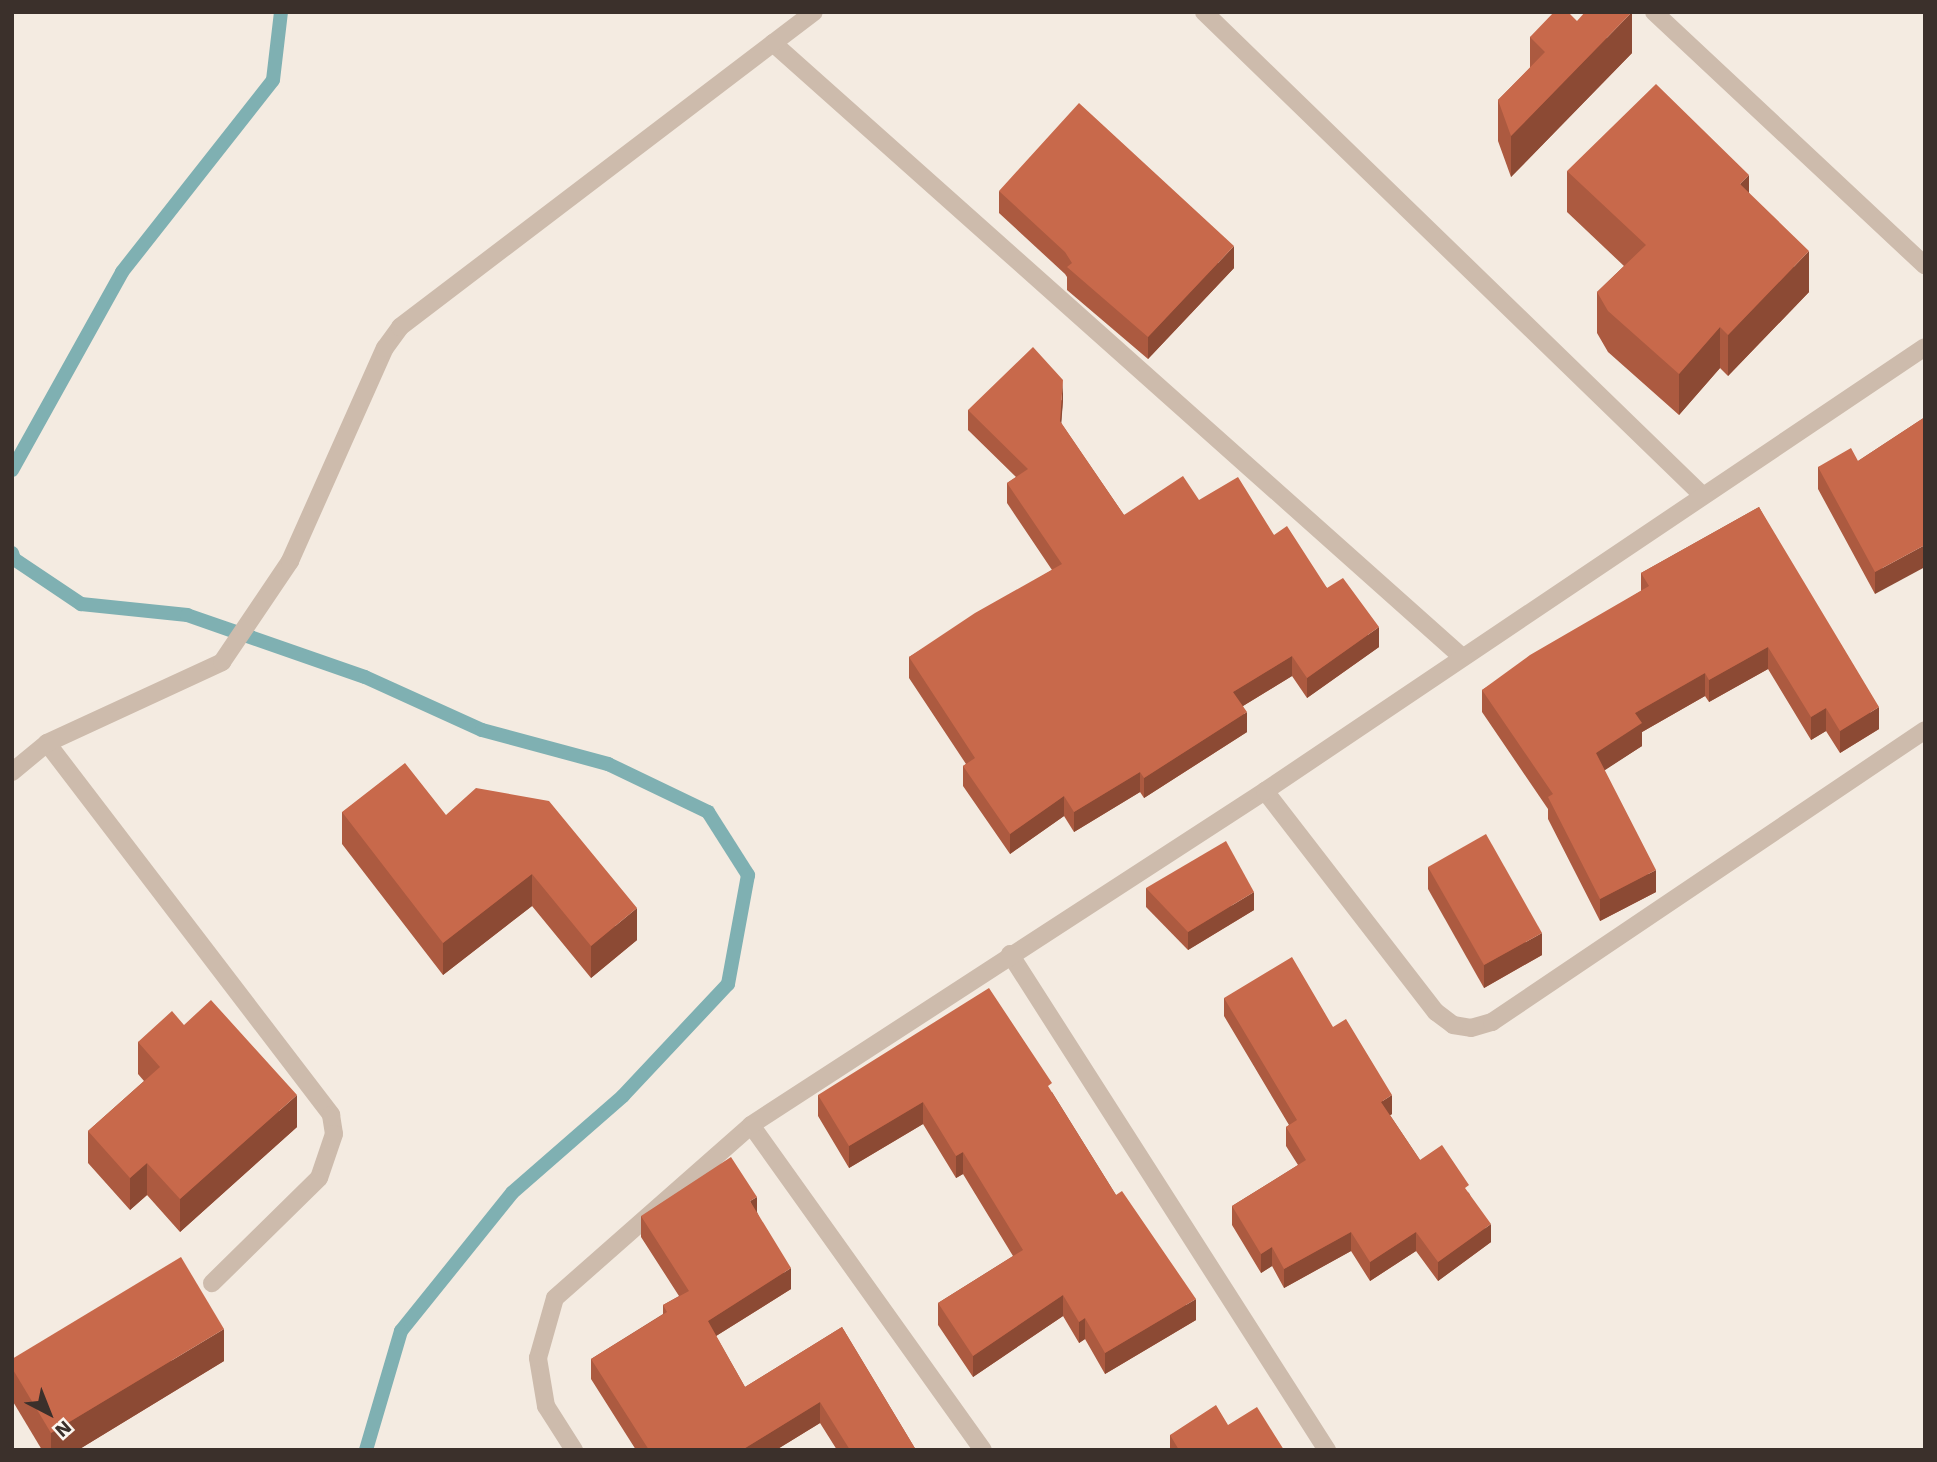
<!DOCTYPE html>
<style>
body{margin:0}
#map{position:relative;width:1937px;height:1462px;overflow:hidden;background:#f4ebe1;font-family:"Work Sans",sans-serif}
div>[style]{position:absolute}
.stream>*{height:14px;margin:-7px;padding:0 7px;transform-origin:7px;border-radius:7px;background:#7fb0b2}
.minor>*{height:18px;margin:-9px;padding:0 9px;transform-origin:9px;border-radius:9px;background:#cdbbac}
.wall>*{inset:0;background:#ac5a40}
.shaded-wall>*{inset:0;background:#8c4a34}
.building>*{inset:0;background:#c8694b}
span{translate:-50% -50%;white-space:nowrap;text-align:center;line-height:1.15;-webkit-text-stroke:6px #fbf5ee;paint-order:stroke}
.frame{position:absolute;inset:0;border:14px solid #3b302b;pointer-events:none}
.north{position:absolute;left:14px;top:1378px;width:70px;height:70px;-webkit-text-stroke:5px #fbf5ee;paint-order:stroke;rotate:138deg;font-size:19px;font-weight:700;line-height:28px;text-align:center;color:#3b302b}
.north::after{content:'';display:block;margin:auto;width:24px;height:32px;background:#3b302b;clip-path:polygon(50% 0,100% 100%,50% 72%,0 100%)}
</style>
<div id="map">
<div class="stream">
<div style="left:12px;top:470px;width:227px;rotate:-60.9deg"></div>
<div style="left:122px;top:272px;width:244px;rotate:-51.8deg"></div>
<div style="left:273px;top:80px;width:68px;rotate:-83.3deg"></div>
<div style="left:12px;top:553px;width:6px;rotate:72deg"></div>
<div style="left:14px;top:559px;width:81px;rotate:33.9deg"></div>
<div style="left:81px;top:604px;width:107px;rotate:5.9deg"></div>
<div style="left:187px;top:615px;width:188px;rotate:19.2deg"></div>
<div style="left:365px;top:677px;width:128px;rotate:24.4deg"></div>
<div style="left:482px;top:730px;width:131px;rotate:15.1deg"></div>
<div style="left:608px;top:764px;width:111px;rotate:25.6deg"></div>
<div style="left:708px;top:812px;width:75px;rotate:57.6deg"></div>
<div style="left:748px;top:875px;width:111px;rotate:100.4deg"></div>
<div style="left:728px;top:984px;width:154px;rotate:133.2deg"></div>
<div style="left:623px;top:1096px;width:147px;rotate:138.9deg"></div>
<div style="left:512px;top:1193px;width:177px;rotate:128.8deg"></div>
<div style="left:401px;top:1331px;width:124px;rotate:106.4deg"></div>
</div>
<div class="minor">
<div style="left:1204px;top:12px;width:694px;rotate:44.12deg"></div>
<div style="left:1654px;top:12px;width:371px;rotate:43.1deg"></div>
<div style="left:773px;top:43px;width:921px;rotate:41.7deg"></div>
<div style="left:47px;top:743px;width:468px;rotate:52.6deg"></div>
<div style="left:331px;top:1115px;width:19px;rotate:81deg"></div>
<div style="left:334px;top:1134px;width:46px;rotate:108.8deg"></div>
<div style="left:319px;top:1178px;width:150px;rotate:135.5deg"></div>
<div style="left:12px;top:772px;width:45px;rotate:-39.6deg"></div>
<div style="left:47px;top:743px;width:193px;rotate:-24.8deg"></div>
<div style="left:222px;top:662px;width:122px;rotate:-56deg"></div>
<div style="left:290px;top:561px;width:233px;rotate:-66deg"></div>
<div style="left:385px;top:348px;width:26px;rotate:-54deg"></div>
<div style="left:400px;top:327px;width:520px;rotate:-37.27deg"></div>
<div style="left:1265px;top:791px;width:279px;rotate:52.3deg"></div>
<div style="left:1436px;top:1012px;width:21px;rotate:37deg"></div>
<div style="left:1453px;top:1025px;width:18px;rotate:9deg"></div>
<div style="left:1471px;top:1028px;width:22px;rotate:-16deg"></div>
<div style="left:1492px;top:1022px;width:522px;rotate:-33.99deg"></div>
<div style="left:1010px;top:954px;width:589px;rotate:57.42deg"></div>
<div style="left:751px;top:1125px;width:399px;rotate:54.5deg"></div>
<div style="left:574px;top:1450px;width:52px;rotate:-122.5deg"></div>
<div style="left:546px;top:1406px;width:49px;rotate:-99.5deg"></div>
<div style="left:538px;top:1358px;width:62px;rotate:-74.2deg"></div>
<div style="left:555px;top:1298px;width:261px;rotate:-41.4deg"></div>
<div style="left:751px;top:1125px;width:613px;rotate:-33.02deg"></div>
<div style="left:1265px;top:791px;width:795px;rotate:-33.93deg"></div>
</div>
<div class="wall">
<div style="clip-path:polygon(1577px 21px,1632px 53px,1511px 177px,1498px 141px,1498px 100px,1530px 68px,1530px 37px)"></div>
<div style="clip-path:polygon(1567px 171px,1749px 193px,1809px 292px,1728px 376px,1720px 368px,1679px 415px,1608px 352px,1597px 333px,1597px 292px,1624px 266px,1567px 212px)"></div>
<div style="clip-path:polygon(999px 191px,1234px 268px,1148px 359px,1067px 290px,1067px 277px,1065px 274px,999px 213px)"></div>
<div style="clip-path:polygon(1063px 400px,1061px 423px,1124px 515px,1199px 500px,1274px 535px,1327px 588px,1379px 647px,1307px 698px,1292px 676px,1243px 706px,1247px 732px,1144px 798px,1140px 792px,1074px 832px,1064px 816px,1010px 854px,963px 786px,963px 766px,966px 764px,909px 678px,909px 657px,1052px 570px,1007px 503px,1007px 483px,1016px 477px,968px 430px,968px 410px)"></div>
<div style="clip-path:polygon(1925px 417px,1875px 594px,1818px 489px,1818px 467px,1858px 461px)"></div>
<div style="clip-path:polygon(1759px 507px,1879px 729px,1840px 753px,1826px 731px,1811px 740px,1768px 669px,1709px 702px,1705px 696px,1642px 732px,1642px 746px,1604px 770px,1656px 892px,1600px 921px,1548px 819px,1548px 809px,1482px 712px,1482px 690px,1641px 591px,1641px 573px)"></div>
<div style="clip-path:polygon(342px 812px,446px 815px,637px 940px,591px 978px,532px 906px,443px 975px,342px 844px)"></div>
<div style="clip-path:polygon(1428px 867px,1542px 955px,1484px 988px,1428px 889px)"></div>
<div style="clip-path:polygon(1146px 888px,1254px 910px,1188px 950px,1146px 907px)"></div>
<div style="clip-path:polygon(1224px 998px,1333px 1027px,1392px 1114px,1390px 1115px,1420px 1160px,1469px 1193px,1491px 1242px,1438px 1281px,1416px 1251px,1370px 1281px,1351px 1251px,1284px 1288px,1272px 1266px,1261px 1273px,1232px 1225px,1232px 1206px,1298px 1165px,1286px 1146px,1286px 1127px,1289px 1125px,1224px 1016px)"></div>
<div style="clip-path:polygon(184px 1025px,297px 1127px,180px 1232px,147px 1195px,130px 1210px,88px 1163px,88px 1131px,144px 1081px,138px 1074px,138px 1042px)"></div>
<div style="clip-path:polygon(1052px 1092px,1116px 1195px,1196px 1320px,1105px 1374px,1085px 1339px,1079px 1343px,1063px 1316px,973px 1377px,938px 1325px,938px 1303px,1013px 1256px,963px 1174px,956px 1178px,923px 1124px,849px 1168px,818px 1116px,818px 1095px)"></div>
<div style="clip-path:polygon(757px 1212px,791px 1289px,716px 1336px,745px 1387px,842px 1327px,916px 1450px,837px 1450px,820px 1423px,776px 1450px,636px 1450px,591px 1379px,591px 1359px,663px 1314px,663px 1305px,679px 1296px,641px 1237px,641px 1216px)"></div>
<div style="clip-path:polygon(12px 1359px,224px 1361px,78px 1450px,42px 1450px,12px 1400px)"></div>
<div style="clip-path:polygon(1228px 1425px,1284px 1450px,1170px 1450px,1170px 1435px)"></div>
</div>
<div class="shaded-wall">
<div style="clip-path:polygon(1632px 12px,1632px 53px,1511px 177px,1511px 136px)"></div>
<div style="clip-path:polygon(1749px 175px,1749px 216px,1740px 184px)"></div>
<div style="clip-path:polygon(1234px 246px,1234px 268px,1148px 359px,1148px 337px)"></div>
<div style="clip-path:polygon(1809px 251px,1809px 292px,1728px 376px,1728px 335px)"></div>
<div style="clip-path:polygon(1720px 327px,1720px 368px,1679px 415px,1679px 374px)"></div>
<div style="clip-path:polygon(1063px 380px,1063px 400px,1060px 441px,1060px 421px)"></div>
<div style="clip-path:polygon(1925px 545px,1925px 567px,1875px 594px,1875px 572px)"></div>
<div style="clip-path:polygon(1379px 627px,1379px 647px,1307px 698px,1307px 678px)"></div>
<div style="clip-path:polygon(1768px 647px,1768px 669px,1709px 702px,1709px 680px)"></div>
<div style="clip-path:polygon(1292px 656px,1292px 676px,1233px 712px,1233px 692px)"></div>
<div style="clip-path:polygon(1705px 673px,1705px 696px,1642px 732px,1642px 746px,1596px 776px,1596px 753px,1635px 713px)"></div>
<div style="clip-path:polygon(1879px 707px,1879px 729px,1840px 753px,1840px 731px)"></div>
<div style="clip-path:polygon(1826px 708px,1826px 731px,1811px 740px,1811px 717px)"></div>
<div style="clip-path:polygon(1247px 712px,1247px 732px,1144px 798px,1144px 778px)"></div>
<div style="clip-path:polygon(1140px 772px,1140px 792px,1074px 832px,1074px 812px)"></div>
<div style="clip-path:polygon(1064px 796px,1064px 816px,1010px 854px,1010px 834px)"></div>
<div style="clip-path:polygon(1656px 870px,1656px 892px,1600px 921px,1600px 899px)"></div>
<div style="clip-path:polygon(532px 874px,532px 906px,443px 975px,443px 943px)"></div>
<div style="clip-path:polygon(1254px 892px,1254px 910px,1188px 950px,1188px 932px)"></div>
<div style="clip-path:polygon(637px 908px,637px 940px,591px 978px,591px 946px)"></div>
<div style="clip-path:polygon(1542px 933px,1542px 955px,1484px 988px,1484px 965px)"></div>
<div style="clip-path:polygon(297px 1095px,297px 1127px,180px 1232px,180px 1199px)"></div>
<div style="clip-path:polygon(1392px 1095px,1392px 1114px,1381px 1121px,1381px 1102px)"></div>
<div style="clip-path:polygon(923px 1102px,923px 1124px,849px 1168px,849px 1146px)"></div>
<div style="clip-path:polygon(963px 1152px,963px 1174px,956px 1178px,956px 1156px)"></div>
<div style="clip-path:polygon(147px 1163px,147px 1195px,130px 1210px,130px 1178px)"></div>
<div style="clip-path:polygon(757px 1197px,757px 1218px,750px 1201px)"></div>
<div style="clip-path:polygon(1491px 1224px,1491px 1242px,1438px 1281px,1438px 1262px)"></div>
<div style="clip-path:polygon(1351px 1232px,1351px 1251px,1284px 1288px,1284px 1269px)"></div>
<div style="clip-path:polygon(1416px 1232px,1416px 1251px,1370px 1281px,1370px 1262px)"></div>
<div style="clip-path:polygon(1272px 1247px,1272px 1266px,1261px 1273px,1261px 1254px)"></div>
<div style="clip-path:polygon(791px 1268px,791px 1289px,708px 1341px,708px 1321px)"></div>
<div style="clip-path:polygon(1063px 1295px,1063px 1316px,973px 1377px,973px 1356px)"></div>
<div style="clip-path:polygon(1196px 1299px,1196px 1320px,1105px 1374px,1105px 1353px)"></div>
<div style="clip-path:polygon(1085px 1318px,1085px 1339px,1079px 1343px,1079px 1322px)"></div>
<div style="clip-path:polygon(224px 1329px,224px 1361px,78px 1450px,51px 1450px,51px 1433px)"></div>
<div style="clip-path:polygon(820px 1402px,820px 1423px,776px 1450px,742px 1450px)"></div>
</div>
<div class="building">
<div style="clip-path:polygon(1554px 12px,1568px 12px,1577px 21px,1585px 12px,1632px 12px,1511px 136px,1498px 100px,1545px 52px,1530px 37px)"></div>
<div style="clip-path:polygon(1656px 84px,1749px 175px,1740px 184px,1809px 251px,1728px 335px,1720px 327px,1679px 374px,1608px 311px,1597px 292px,1646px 245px,1567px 171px)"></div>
<div style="clip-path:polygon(1079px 103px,1234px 246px,1148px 337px,1067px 267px,1072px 263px,1065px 252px,999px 191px)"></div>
<div style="clip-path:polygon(1033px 347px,1063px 380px,1060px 421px,1124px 515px,1183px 476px,1199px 500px,1238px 477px,1274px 535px,1287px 526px,1327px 588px,1343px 578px,1379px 627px,1307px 678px,1292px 656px,1233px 692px,1247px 712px,1144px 778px,1140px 772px,1074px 812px,1064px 796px,1010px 834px,963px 766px,975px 758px,909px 657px,975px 613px,1062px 564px,1007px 483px,1028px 469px,968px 410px)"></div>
<div style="clip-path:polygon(1925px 417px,1925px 545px,1875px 572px,1818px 467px,1851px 448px,1858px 461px)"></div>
<div style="clip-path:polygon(1759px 507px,1879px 707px,1840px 731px,1826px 708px,1811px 717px,1768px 647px,1709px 680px,1705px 673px,1635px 713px,1642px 723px,1596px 753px,1656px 870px,1600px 899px,1548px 797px,1553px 794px,1482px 690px,1530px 655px,1649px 586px,1641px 573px)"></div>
<div style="clip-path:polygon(405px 763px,446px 815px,476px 788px,549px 801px,637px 908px,591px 946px,532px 874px,443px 943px,342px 812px)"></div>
<div style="clip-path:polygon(1486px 834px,1542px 933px,1484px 965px,1428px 867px)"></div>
<div style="clip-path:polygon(1226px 841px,1254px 892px,1188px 932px,1146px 888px)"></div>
<div style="clip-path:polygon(1292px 957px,1333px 1027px,1346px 1019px,1392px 1095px,1381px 1102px,1420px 1160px,1442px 1145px,1469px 1185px,1465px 1188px,1491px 1224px,1438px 1262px,1416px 1232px,1370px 1262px,1351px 1232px,1284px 1269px,1272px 1247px,1261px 1254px,1232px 1206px,1306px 1160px,1286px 1127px,1297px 1120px,1224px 998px)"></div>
<div style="clip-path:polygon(989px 988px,1052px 1083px,1048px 1086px,1116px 1195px,1122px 1191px,1196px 1299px,1105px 1353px,1085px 1318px,1079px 1322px,1063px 1295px,973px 1356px,938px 1303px,1023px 1250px,963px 1152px,956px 1156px,923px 1102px,849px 1146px,818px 1095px)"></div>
<div style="clip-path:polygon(211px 1000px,297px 1095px,180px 1199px,147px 1163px,130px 1178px,88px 1131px,160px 1067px,138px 1042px,172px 1011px,184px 1025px)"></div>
<div style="clip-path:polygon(731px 1157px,757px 1197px,750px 1201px,791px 1268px,708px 1321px,745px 1387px,842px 1327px,916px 1450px,850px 1450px,820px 1402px,742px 1450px,649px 1450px,591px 1359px,667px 1312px,663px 1305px,689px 1291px,641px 1216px)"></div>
<div style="clip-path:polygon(181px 1257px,224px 1329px,51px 1433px,12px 1368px,12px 1359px)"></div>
<div style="clip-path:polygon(1216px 1405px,1228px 1425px,1257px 1407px,1284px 1450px,1179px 1450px,1170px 1435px)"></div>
</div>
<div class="frame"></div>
<div class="north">N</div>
</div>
